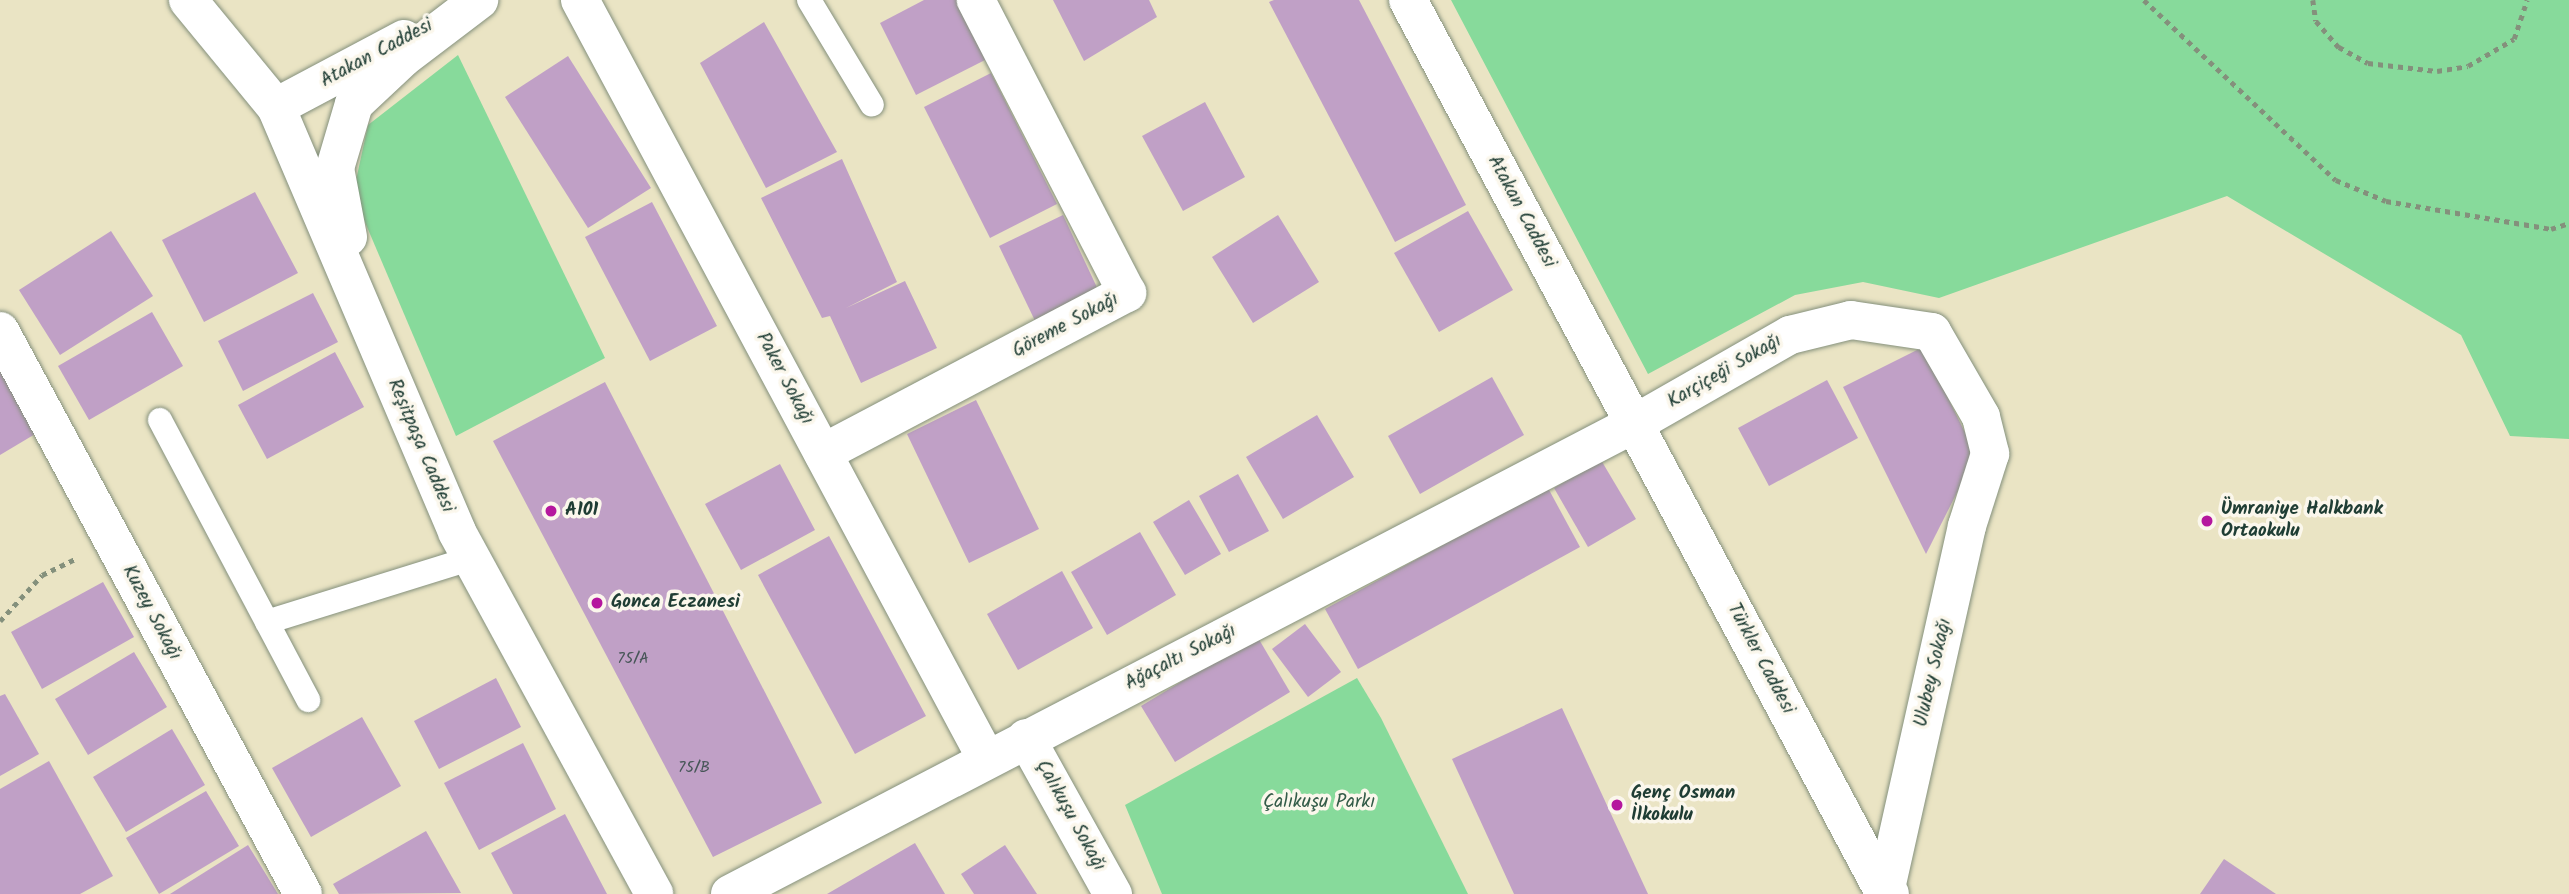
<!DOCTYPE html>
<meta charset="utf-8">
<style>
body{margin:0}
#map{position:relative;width:2569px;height:894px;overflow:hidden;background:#eae4c4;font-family:Kalam,sans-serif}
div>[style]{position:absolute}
.green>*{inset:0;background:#87da9b}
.building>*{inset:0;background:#c0a0c6}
.path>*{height:4.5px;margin-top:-2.25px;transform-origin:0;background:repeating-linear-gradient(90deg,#84907c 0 5px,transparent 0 10px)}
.roads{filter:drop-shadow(0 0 2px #84907c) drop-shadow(0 0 2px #84907c)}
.service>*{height:24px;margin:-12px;padding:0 12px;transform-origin:12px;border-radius:12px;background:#fff}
.minor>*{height:38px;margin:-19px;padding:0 19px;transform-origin:19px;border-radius:19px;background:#fff}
.tertiary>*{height:38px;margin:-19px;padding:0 19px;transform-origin:19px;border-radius:19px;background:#fff}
.dots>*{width:19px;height:19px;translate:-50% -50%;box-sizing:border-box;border:4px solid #fbf7ec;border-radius:50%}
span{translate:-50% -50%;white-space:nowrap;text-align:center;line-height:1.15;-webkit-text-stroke:7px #fbf7ec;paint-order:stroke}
.number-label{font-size:16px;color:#475658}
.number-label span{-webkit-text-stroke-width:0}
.street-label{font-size:19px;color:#1f3d34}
.poi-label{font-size:19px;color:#1f3d34;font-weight:700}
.left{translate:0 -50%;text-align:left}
.park-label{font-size:19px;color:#345c49}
</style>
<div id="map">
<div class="green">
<div style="clip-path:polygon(1451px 0,2569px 0,2569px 439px,2510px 436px,2461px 335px,2227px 196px,1939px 298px,1863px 282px,1795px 295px,1648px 374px)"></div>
<div style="clip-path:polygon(458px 55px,605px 358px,456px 436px,353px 194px,368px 125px)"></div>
<div style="clip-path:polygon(1357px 678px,1381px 718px,1468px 894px,1162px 894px,1125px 805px)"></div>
</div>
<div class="building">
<div style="clip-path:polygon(924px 0,957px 0,987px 59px,916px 95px,880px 23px)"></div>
<div style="clip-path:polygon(1053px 0,1149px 0,1157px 17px,1084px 61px)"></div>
<div style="clip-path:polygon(1274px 0,1359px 0,1466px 205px,1395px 242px,1269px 2px)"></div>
<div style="clip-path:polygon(764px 22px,837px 152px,766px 188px,700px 63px)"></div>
<div style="clip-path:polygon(568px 56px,651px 188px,588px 228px,505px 97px)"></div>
<div style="clip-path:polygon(991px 73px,1057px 204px,990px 238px,924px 107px)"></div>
<div style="clip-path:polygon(1205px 102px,1245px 177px,1183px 211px,1142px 136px)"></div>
<div style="clip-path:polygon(842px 159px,897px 282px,846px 308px,905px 281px,937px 348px,861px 383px,830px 316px,822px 318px,761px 198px)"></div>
<div style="clip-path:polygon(255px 192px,298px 273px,204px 322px,162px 240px)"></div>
<div style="clip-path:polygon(652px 202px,717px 326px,650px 361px,585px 237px)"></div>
<div style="clip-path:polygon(1468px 211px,1513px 290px,1439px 332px,1394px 253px)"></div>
<div style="clip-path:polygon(1063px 215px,1101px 296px,1038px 327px,999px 246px)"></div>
<div style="clip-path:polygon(1278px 215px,1319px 282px,1253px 323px,1212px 257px)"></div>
<div style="clip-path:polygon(111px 231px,153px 296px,60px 355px,19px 290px)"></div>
<div style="clip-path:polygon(313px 293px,338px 342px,243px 391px,218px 341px)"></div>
<div style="clip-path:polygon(152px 312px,183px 366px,89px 420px,58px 366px)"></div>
<div style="clip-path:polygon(0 340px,52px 424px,0 455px)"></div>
<div style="clip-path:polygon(1923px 347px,1976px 455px,1926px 554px,1843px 387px)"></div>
<div style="clip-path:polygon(335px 352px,364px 407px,267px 459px,238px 405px)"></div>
<div style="clip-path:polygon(1492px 377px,1524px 435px,1420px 494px,1388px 436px)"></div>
<div style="clip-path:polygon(1827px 380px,1858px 438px,1769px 486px,1738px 428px)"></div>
<div style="clip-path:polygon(605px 382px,822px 803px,713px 857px,493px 441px)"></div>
<div style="clip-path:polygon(976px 400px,1039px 529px,969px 563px,907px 434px)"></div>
<div style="clip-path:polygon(1317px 415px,1354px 477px,1283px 519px,1246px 457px)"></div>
<div style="clip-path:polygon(1601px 460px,1636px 519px,1588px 547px,1554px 488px)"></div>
<div style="clip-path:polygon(780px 464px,815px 530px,741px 570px,705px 504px)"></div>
<div style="clip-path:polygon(1238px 474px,1269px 531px,1229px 552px,1199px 496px)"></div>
<div style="clip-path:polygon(1548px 488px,1580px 547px,1358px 669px,1325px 609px)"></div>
<div style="clip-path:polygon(1189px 500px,1221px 554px,1185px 575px,1153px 522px)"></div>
<div style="clip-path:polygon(1140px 532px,1176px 595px,1107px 635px,1071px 572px)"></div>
<div style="clip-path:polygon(829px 536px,926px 716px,855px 754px,758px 575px)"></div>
<div style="clip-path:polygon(1062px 571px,1093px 628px,1018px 670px,987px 614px)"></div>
<div style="clip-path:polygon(103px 582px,134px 637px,42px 689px,11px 632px)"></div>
<div style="clip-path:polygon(1305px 624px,1341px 672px,1308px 697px,1272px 649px)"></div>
<div style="clip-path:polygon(1257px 636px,1290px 692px,1175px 762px,1141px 706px)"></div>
<div style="clip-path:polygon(134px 652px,167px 707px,88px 755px,55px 699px)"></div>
<div style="clip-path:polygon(496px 678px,521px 727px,439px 769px,414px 721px)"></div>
<div style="clip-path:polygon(5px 694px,39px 754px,0 776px,0 696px)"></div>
<div style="clip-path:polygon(1562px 708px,1648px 894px,1514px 894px,1452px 759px)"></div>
<div style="clip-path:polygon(362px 717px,401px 786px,311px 837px,272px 768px)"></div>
<div style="clip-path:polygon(172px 729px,205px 785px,126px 832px,93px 777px)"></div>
<div style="clip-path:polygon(523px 743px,556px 809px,479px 850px,444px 783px)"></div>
<div style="clip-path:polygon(49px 761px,113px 876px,80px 894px,0 894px,0 789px)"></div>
<div style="clip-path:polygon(206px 791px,239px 846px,159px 894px,126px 838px)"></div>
<div style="clip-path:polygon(565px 814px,607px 894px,513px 894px,491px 853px)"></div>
<div style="clip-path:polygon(426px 831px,461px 893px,339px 894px,333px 884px)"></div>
<div style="clip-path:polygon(915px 843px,945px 894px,827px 894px)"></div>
<div style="clip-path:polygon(248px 845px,278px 894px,170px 894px)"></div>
<div style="clip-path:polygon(1005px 845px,1037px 894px,974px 894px,961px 874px)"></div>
<div style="clip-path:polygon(2224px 859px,2276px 894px,2200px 894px)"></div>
</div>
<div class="path">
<div style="left:2144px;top:0;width:263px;rotate:43.2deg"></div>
<div style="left:2336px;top:180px;width:54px;rotate:22.8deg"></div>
<div style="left:2386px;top:201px;width:167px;rotate:9.6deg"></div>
<div style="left:2551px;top:229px;width:19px;rotate:-18deg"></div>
<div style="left:2313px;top:0;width:21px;rotate:82deg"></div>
<div style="left:2316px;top:21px;width:35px;rotate:49deg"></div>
<div style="left:2339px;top:47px;width:33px;rotate:29deg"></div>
<div style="left:2368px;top:63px;width:69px;rotate:6.6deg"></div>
<div style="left:2437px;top:71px;width:31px;rotate:-9deg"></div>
<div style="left:2468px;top:66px;width:53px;rotate:-30.4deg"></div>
<div style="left:2514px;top:39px;width:41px;rotate:-71.6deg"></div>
<div style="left:0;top:621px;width:62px;rotate:-47.6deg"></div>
<div style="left:42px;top:575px;width:39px;rotate:-26deg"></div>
</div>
<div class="roads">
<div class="service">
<div style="left:809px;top:0;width:122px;rotate:59deg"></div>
<div style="left:160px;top:420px;width:317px;rotate:62.1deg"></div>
<div style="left:267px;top:622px;width:215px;rotate:-17.3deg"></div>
</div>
<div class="minor">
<div style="left:580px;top:0;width:860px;rotate:61.83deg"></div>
<div style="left:1408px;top:0;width:1013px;rotate:61.92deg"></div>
<div style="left:0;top:331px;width:639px;rotate:61.71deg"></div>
<div style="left:823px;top:453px;width:344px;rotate:-27.8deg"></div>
<div style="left:1127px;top:293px;width:330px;rotate:-117.3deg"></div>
<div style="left:1026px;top:738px;width:179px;rotate:60.9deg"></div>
<div style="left:730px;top:894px;width:1019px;rotate:-27.47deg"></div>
<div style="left:1634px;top:424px;width:180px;rotate:-29.7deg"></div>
<div style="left:1790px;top:335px;width:63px;rotate:-13.8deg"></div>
<div style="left:1851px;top:320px;width:82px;rotate:8.4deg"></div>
<div style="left:1932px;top:332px;width:98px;rotate:60deg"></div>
<div style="left:1981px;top:417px;width:38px;rotate:76deg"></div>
<div style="left:1990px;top:454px;width:76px;rotate:107.7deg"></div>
<div style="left:1967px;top:526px;width:376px;rotate:102.6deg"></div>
<div style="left:1885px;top:893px;width:5px;rotate:11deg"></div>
</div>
<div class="tertiary">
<div style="left:188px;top:0;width:139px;rotate:50.6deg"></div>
<div style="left:276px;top:107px;width:462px;rotate:66.9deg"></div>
<div style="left:457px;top:532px;width:412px;rotate:61.4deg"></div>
<div style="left:276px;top:107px;width:145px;rotate:-28deg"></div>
<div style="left:348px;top:237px;width:70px;rotate:-100.7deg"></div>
<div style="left:335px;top:168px;width:67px;rotate:-73.5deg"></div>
<div style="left:354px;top:104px;width:67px;rotate:-43.2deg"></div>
<div style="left:403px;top:58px;width:96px;rotate:-37.3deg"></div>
</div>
</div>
<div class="dots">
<div style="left:551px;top:511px;background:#b5179e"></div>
<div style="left:2207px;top:521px;background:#b5179e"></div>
<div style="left:597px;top:603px;background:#b5179e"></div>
<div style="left:1617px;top:805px;background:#b5179e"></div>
</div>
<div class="number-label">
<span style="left:633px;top:659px">75/A</span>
<span style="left:694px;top:768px">75/B</span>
</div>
<div class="street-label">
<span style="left:377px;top:54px;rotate:-28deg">Atakan Caddesi</span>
<span style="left:1521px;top:212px;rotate:62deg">Atakan Caddesi</span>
<span style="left:1066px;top:326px;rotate:-28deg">Göreme Sokağı</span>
<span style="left:1725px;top:372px;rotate:-30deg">Karçiçeği Sokağı</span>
<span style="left:784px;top:379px;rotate:62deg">Paker Sokağı</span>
<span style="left:420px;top:446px;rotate:67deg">Reşitpaşa Caddesi</span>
<span style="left:151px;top:613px;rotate:62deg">Kuzey Sokağı</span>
<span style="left:1181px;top:658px;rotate:-27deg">Ağaçaltı Sokağı</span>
<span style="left:1760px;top:659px;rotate:62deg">Türkler Caddesi</span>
<span style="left:1934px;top:673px;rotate:-77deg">Ulubey Sokağı</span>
<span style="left:1070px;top:816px;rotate:61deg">Çalıkuşu Sokağı</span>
</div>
<div class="poi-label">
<span class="left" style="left:2221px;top:521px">Ümraniye Halkbank<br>Ortaokulu</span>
<span class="left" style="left:565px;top:511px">A101</span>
<span class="left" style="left:611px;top:603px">Gonca Eczanesi</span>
<span class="left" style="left:1631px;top:805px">Genç Osman<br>İlkokulu</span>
</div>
<div class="park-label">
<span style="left:1319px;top:803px">Çalıkuşu Parkı</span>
</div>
</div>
